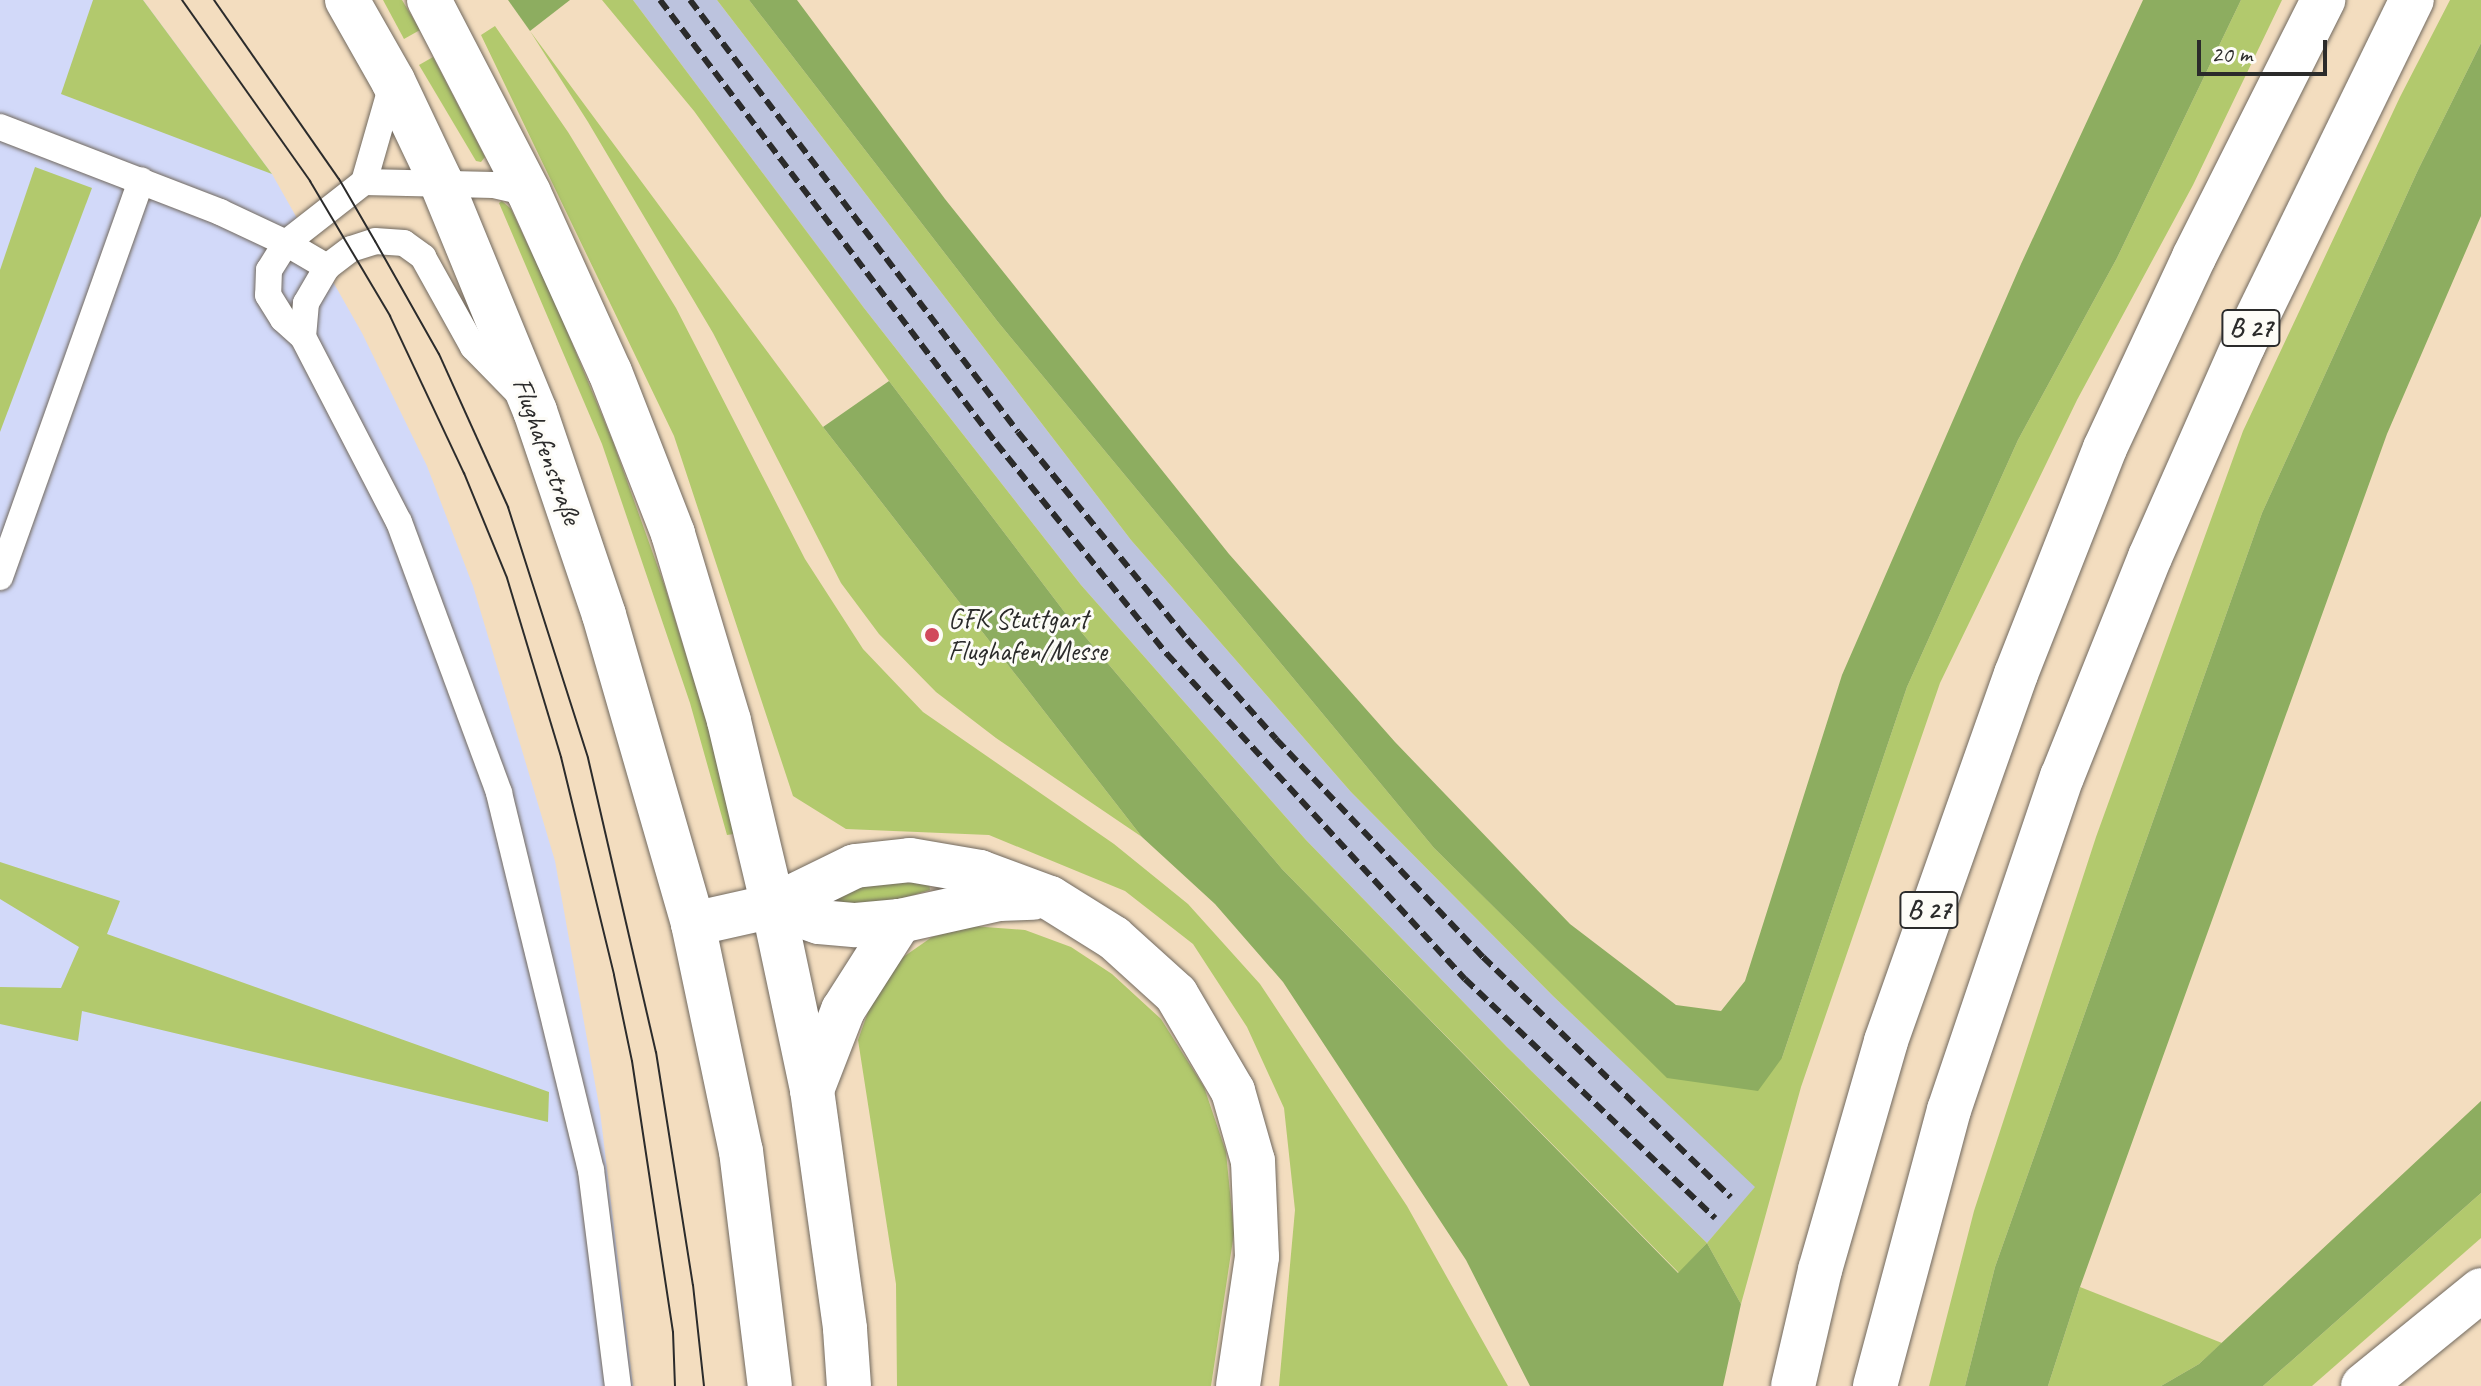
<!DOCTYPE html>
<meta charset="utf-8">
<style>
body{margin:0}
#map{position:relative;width:2481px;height:1386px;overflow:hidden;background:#f3ddbf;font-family:Caveat,sans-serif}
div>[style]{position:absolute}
.built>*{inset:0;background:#d2d9f9}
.industrial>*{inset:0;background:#bcc3de}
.green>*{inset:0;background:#b2c96d}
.forest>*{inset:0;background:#8dad60}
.roads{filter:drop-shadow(0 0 2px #71695f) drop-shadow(0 0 2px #71695f)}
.service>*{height:26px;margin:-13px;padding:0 13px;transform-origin:13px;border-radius:13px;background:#fff}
.secondary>*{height:44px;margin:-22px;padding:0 22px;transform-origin:22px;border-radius:22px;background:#fff}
.trunk>*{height:44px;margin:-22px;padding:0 22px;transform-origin:22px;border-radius:22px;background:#fff}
.tram>*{height:2px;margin:-1px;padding:0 1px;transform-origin:1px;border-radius:1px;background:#2b2b2b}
.rail>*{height:6px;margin-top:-3px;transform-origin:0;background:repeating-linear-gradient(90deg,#2b2b2b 0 12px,transparent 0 18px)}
.dots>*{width:22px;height:22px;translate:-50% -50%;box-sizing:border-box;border:4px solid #fdfcf7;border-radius:50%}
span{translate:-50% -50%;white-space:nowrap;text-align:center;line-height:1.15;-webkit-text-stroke:6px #fdfcf7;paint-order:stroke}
.shield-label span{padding:2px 6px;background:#fdfcf7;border:2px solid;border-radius:6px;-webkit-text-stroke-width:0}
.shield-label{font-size:26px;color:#2b2b2b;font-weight:700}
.street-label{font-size:28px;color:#2b2b2b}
.poi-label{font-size:28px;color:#2b2b2b}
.left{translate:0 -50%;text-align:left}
.scale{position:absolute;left:2197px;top:40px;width:130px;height:36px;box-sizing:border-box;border:4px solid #2b2b2b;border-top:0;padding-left:10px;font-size:24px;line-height:28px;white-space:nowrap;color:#2b2b2b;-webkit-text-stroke:6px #fdfcf7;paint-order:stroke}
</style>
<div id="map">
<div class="built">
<div style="clip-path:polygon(0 0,143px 0,272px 174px,362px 333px,427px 466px,473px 586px,555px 861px,600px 1111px,633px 1386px,0 1386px)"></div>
</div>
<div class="industrial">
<div style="clip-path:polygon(633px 0,717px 0,1131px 540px,1351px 792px,1553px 996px,1756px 1187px,1707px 1243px,1507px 1047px,1306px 840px,1081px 585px,864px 308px)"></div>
</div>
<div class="green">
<div style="clip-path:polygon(93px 0,143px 0,272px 174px,61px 94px)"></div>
<div style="clip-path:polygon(383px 0,402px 0,420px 30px,404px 39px)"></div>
<div style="clip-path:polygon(602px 0,633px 0,864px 308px,1081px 585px,1306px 840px,1507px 1047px,1707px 1243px,1755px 1187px,1553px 996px,1351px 792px,1131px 540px,717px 0,749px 0,998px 322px,1434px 848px,1667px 1077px,1782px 1058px,1907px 687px,2018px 440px,2117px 258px,2241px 0,2282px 0,2193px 185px,2077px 400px,1940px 683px,1801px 1087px,1741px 1304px,1707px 1243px,1679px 1273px,1282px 869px,1066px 614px,889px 381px,694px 111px)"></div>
<div style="clip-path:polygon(2450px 0,2481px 0,2481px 43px,2418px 170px,2262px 513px,1995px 1267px,1965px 1386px,1929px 1386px,1974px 1211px,2096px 837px,2243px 431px,2400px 97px)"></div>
<div style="clip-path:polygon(495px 26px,568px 132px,676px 308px,805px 559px,863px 649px,923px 712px,1114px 844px,1188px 904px,1260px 984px,1407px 1206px,1508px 1386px,1279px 1386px,1295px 1210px,1284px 1108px,1247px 1027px,1193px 944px,1125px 891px,989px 835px,846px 829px,793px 796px,674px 436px,481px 35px)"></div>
<div style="clip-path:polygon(530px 31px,823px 427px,1142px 837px,996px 738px,936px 692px,879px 634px,841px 583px,713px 333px,588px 122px)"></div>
<div style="clip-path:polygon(433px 57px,485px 157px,481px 162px,476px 161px,419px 65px)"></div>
<div style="clip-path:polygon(35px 167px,92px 188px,0 432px,0 270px)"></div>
<div style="clip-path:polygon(502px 201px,511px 209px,557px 307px,613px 442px,665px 587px,741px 833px,727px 835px,690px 703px,602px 444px,499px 203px)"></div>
<div style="clip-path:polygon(0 862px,120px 901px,107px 934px,549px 1092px,548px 1122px,82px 1011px,78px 1041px,0 1024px,0 987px,61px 988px,79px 947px,0 899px)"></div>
<div style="clip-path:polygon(891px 881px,929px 881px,930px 890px,863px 910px,835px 911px,832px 898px,860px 885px)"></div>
<div style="clip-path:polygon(972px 926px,1025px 930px,1071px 947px,1112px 974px,1161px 1019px,1204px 1087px,1226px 1152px,1234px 1233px,1211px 1386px,897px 1386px,896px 1284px,858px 1040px,874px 995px,899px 960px,932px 937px)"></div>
<div style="clip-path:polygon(2481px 1193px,2481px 1238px,2312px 1386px,2263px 1386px)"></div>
<div style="clip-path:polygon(2080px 1287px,2222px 1343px,2199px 1364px,2161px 1386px,2048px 1386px)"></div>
</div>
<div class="forest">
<div style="clip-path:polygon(508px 0,570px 0,530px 31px)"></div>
<div style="clip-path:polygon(749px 0,797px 0,945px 199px,1229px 554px,1395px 742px,1570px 924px,1676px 1005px,1721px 1011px,1745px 981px,1842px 675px,2021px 264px,2143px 0,2241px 0,2117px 258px,2018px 440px,1907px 687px,1782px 1058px,1758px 1091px,1667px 1078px,1434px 848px,998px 322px)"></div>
<div style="clip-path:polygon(2481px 43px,2481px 216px,2387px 434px,2080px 1287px,2048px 1386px,1965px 1386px,1995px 1267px,2262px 513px,2418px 170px)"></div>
<div style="clip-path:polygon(889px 381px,1066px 614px,1282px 869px,1678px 1273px,1707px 1243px,1741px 1304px,1723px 1386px,1530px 1386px,1466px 1260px,1283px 982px,1215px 904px,1142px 837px,823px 427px)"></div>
<div style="clip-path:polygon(2481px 1101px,2481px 1193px,2263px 1386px,2161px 1386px,2199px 1364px)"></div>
</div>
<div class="roads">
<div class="service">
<div style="left:393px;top:81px;width:105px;rotate:106deg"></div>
<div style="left:364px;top:182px;width:99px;rotate:142deg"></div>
<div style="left:286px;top:243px;width:32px;rotate:122deg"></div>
<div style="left:269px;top:270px;width:25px;rotate:92deg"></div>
<div style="left:268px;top:295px;width:28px;rotate:58deg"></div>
<div style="left:283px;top:319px;width:27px;rotate:42deg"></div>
<div style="left:303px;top:337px;width:208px;rotate:62.6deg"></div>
<div style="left:399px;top:522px;width:289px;rotate:69.7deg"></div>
<div style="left:499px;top:793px;width:388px;rotate:76.3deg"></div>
<div style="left:591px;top:1170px;width:218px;rotate:82.9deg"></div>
<div style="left:0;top:127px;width:236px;rotate:21.1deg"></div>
<div style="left:220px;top:212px;width:73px;rotate:25.2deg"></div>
<div style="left:286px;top:243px;width:48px;rotate:30.3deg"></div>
<div style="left:364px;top:182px;width:130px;rotate:1.3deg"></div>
<div style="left:494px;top:185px;width:36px;rotate:13deg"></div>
<div style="left:303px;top:337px;width:34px;rotate:-85deg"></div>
<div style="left:306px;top:303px;width:42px;rotate:-59.7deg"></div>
<div style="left:327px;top:267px;width:30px;rotate:-37deg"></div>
<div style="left:351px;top:249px;width:25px;rotate:-18deg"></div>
<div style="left:375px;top:241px;width:29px;rotate:4deg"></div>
<div style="left:404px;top:243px;width:24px;rotate:36deg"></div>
<div style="left:423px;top:257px;width:103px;rotate:60.9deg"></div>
<div style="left:473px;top:347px;width:66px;rotate:45.6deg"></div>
<div style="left:0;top:577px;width:421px;rotate:-70.4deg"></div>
</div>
<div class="secondary">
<div style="left:347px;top:0;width:93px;rotate:60.4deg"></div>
<div style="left:393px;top:81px;width:112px;rotate:64.6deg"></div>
<div style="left:441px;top:182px;width:248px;rotate:67.7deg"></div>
<div style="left:535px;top:411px;width:215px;rotate:71.3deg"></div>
<div style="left:604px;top:615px;width:322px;rotate:73.9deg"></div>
<div style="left:693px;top:924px;width:82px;rotate:-12.7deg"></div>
<div style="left:773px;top:906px;width:91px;rotate:-26deg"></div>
<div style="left:855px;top:866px;width:55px;rotate:-6.2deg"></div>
<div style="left:910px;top:860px;width:71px;rotate:9.7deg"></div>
<div style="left:980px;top:872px;width:75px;rotate:20.4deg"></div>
<div style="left:1050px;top:898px;width:75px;rotate:32deg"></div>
<div style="left:1114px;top:938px;width:84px;rotate:42.1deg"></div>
<div style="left:1176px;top:994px;width:113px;rotate:59.6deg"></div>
<div style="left:1233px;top:1091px;width:73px;rotate:74.1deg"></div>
<div style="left:1253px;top:1161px;width:96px;rotate:87.6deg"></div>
<div style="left:1257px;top:1257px;width:130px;rotate:98.4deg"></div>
<div style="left:429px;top:0;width:217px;rotate:62.6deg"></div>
<div style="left:529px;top:193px;width:196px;rotate:65.7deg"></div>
<div style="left:610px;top:372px;width:174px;rotate:68.7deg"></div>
<div style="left:673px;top:534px;width:195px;rotate:73.3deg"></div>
<div style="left:729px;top:721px;width:190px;rotate:76.6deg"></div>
<div style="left:773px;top:906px;width:49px;rotate:19.2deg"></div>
<div style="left:819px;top:922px;width:37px;rotate:5deg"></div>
<div style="left:856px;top:925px;width:44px;rotate:-5.2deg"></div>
<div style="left:900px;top:921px;width:101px;rotate:-12.5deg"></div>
<div style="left:999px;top:899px;width:34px;rotate:-2deg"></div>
<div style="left:812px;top:1090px;width:86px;rotate:-68.8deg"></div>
<div style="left:843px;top:1010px;width:106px;rotate:-57.4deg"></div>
<div style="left:2363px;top:1386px;width:152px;rotate:-39.1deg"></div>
</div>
<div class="trunk">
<div style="left:773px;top:906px;width:188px;rotate:78deg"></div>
<div style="left:812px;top:1090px;width:241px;rotate:82.1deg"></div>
<div style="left:845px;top:1329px;width:57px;rotate:86deg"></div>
<div style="left:693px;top:924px;width:232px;rotate:78.1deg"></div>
<div style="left:741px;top:1151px;width:237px;rotate:83deg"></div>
<div style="left:1793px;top:1386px;width:119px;rotate:-76.9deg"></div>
<div style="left:1820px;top:1270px;width:238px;rotate:-73.9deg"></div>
<div style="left:1886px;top:1041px;width:389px;rotate:-70.5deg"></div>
<div style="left:2016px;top:674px;width:243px;rotate:-68.5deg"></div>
<div style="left:2105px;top:448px;width:211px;rotate:-65deg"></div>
<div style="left:2194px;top:257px;width:288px;rotate:-63.3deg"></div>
<div style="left:1875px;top:1386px;width:286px;rotate:-75deg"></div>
<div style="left:1949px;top:1110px;width:352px;rotate:-71.3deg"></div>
<div style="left:2062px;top:777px;width:237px;rotate:-68.2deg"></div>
<div style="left:2150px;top:557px;width:231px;rotate:-66.2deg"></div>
<div style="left:2243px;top:346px;width:385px;rotate:-64deg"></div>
</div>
</div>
<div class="tram">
<div style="left:182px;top:0;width:222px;rotate:54.7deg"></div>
<div style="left:310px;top:181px;width:157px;rotate:59.3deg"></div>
<div style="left:390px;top:316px;width:174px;rotate:64.8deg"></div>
<div style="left:464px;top:473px;width:113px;rotate:67.7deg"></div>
<div style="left:507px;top:578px;width:187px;rotate:73.2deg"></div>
<div style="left:561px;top:757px;width:224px;rotate:76.3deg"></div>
<div style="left:614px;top:975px;width:88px;rotate:78.2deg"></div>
<div style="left:632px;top:1061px;width:274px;rotate:81.4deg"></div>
<div style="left:673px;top:1332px;width:54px;rotate:87.9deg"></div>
<div style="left:214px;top:0;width:218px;rotate:55.1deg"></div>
<div style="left:339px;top:179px;width:72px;rotate:59.9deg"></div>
<div style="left:375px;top:241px;width:130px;rotate:60.5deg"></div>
<div style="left:439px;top:354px;width:168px;rotate:65.7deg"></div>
<div style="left:508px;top:507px;width:263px;rotate:72.3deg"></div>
<div style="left:588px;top:758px;width:302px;rotate:77deg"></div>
<div style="left:656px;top:1052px;width:236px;rotate:81deg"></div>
<div style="left:693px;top:1285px;width:102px;rotate:83.8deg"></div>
</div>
<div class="rail">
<div style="left:660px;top:0;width:556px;rotate:52.82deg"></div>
<div style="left:996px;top:443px;width:272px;rotate:51deg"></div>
<div style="left:1167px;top:654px;width:441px;rotate:47.5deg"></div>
<div style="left:1465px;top:979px;width:346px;rotate:43.7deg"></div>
<div style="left:690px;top:0;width:542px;rotate:52.79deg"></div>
<div style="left:1018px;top:432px;width:267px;rotate:50.8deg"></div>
<div style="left:1187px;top:639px;width:134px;rotate:48.3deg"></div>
<div style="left:1276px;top:739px;width:301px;rotate:46.5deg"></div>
<div style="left:1483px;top:957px;width:345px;rotate:44.1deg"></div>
</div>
<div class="dots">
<div style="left:932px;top:635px;background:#d1495b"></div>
</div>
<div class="shield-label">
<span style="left:2251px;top:328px">B 27</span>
<span style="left:1929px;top:910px">B 27</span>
</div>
<div class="street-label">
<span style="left:547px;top:451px;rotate:70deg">Flughafenstraße</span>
</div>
<div class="poi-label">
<span class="left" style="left:948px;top:635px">GFK Stuttgart<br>Flughafen/Messe</span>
</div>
<div class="scale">20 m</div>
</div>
